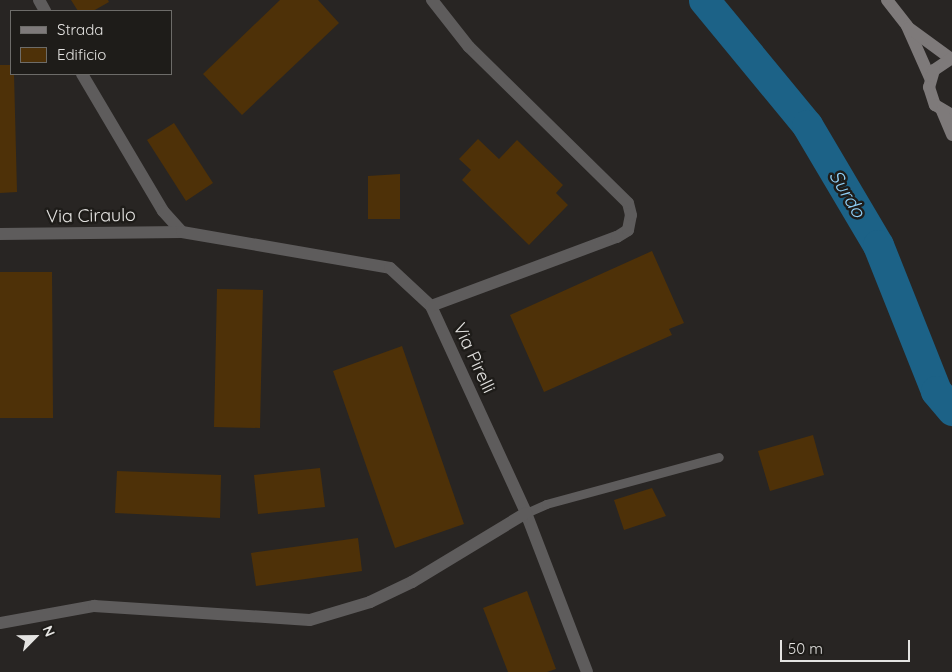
<!DOCTYPE html>
<style>
body{margin:0}
#map{position:relative;width:952px;height:672px;overflow:hidden;background:#282523;font-family:Quicksand,sans-serif}
div>[style]{position:absolute}
.river>*{height:31px;margin:-15.5px;padding:0 15.5px;transform-origin:15.5px;border-radius:15.5px;background:#1c6287}
.building>*{inset:0;background:#4e3108}
.lane>*{height:9px;margin:-4.5px;padding:0 4.5px;transform-origin:4.5px;border-radius:4.5px;background:#5e5c5c}
.street>*{height:12px;margin:-6px;padding:0 6px;transform-origin:6px;border-radius:6px;background:#5e5c5c}
.secondary>*{height:12px;margin:-6px;padding:0 6px;transform-origin:6px;border-radius:6px;background:#7e7a7a}
span{translate:-50% -50%;white-space:nowrap;text-align:center;line-height:1.15;-webkit-text-stroke:5px #1e1c19;paint-order:stroke}
.street-label{font-size:18px;color:#e4e3e1}
.water-label{font-size:19px;color:#91d0f7;font-style:italic}
.legend{position:absolute;left:10px;top:10px;width:162px;height:65px;box-sizing:border-box;background:#1e1c19;border:1px solid #6d6c69;margin:0;padding:6px 9px;list-style:none;font-size:15px;color:#e4e3e1}
.legend li{display:flex;align-items:center;gap:10px;height:25px}
.legend b{width:25px;border:1px solid #6d6c69}
.north{position:absolute;left:10px;top:612px;width:50px;height:50px;-webkit-text-stroke:4px #1e1c19;paint-order:stroke;rotate:67deg;font-size:14px;font-weight:700;line-height:20px;text-align:center;color:#e4e3e1}
.north::after{content:'';display:block;margin:auto;width:18px;height:22px;background:#e4e3e1;clip-path:polygon(50% 0,100% 100%,50% 72%,0 100%)}
.scale{position:absolute;left:780px;top:640px;width:130px;height:22px;box-sizing:border-box;border:2px solid #e4e3e1;border-top:0;padding-left:6px;font-size:15px;line-height:18px;white-space:nowrap;color:#e4e3e1;-webkit-text-stroke:4px #1e1c19;paint-order:stroke}
</style>
<div id="map">
<div class="river">
<div style="left:704px;top:0;width:162px;rotate:50.5deg"></div>
<div style="left:807px;top:125px;width:139px;rotate:59.4deg"></div>
<div style="left:878px;top:245px;width:157px;rotate:68.3deg"></div>
<div style="left:936px;top:391px;width:25px;rotate:50deg"></div>
</div>
<div class="building">
<div style="clip-path:polygon(71px 0,108px 0,109px 2px,93px 11px,78px 11px)"></div>
<div style="clip-path:polygon(280px 0,318px 0,339px 23px,242px 115px,203px 74px)"></div>
<div style="clip-path:polygon(0 65px,11px 65px,14px 74px,17px 192px,0 193px)"></div>
<div style="clip-path:polygon(174px 123px,213px 183px,186px 201px,147px 140px)"></div>
<div style="clip-path:polygon(478px 139px,499px 159px,517px 140px,563px 185px,556px 193px,568px 205px,529px 245px,462px 180px,471px 170px,459px 159px)"></div>
<div style="clip-path:polygon(400px 174px,400px 219px,368px 219px,368px 176px)"></div>
<div style="clip-path:polygon(652px 251px,684px 323px,669px 329px,672px 335px,544px 392px,510px 315px)"></div>
<div style="clip-path:polygon(0 272px,52px 272px,53px 418px,0 418px)"></div>
<div style="clip-path:polygon(217px 289px,263px 290px,260px 428px,214px 427px)"></div>
<div style="clip-path:polygon(402px 346px,464px 524px,395px 548px,333px 371px)"></div>
<div style="clip-path:polygon(813px 435px,824px 475px,770px 491px,758px 451px)"></div>
<div style="clip-path:polygon(320px 468px,325px 507px,258px 514px,254px 475px)"></div>
<div style="clip-path:polygon(117px 471px,221px 475px,220px 518px,115px 513px)"></div>
<div style="clip-path:polygon(652px 488px,666px 516px,624px 530px,614px 500px)"></div>
<div style="clip-path:polygon(358px 538px,362px 571px,256px 586px,251px 553px)"></div>
<div style="clip-path:polygon(527px 591px,556px 669px,547px 672px,508px 672px,483px 608px)"></div>
</div>
<div class="lane">
<div style="left:526px;top:513px;width:22px;rotate:-24deg"></div>
<div style="left:546px;top:504px;width:179px;rotate:-15.2deg"></div>
</div>
<div class="street">
<div style="left:39px;top:0;width:13px;rotate:61deg"></div>
<div style="left:82px;top:74px;width:159px;rotate:59.4deg"></div>
<div style="left:163px;top:211px;width:28px;rotate:48deg"></div>
<div style="left:0;top:234px;width:182px;rotate:-0.6deg"></div>
<div style="left:182px;top:232px;width:211px;rotate:9.8deg"></div>
<div style="left:390px;top:268px;width:56px;rotate:42.8deg"></div>
<div style="left:431px;top:306px;width:228px;rotate:65.3deg"></div>
<div style="left:526px;top:513px;width:170px;rotate:69deg"></div>
<div style="left:431px;top:306px;width:198px;rotate:-20.4deg"></div>
<div style="left:617px;top:237px;width:13px;rotate:-32deg"></div>
<div style="left:628px;top:230px;width:15px;rotate:-79deg"></div>
<div style="left:631px;top:215px;width:12px;rotate:-104deg"></div>
<div style="left:628px;top:203px;width:223px;rotate:-135.5deg"></div>
<div style="left:469px;top:47px;width:60px;rotate:-128.2deg"></div>
<div style="left:0;top:623px;width:96px;rotate:-10.3deg"></div>
<div style="left:94px;top:606px;width:216px;rotate:3.7deg"></div>
<div style="left:310px;top:620px;width:63px;rotate:-16.7deg"></div>
<div style="left:370px;top:602px;width:47px;rotate:-25.5deg"></div>
<div style="left:412px;top:582px;width:133px;rotate:-31.2deg"></div>
</div>
<div class="secondary">
<div style="left:887px;top:0;width:33px;rotate:52deg"></div>
<div style="left:907px;top:26px;width:57px;rotate:66.1deg"></div>
<div style="left:909px;top:28px;width:51px;rotate:36.2deg"></div>
<div style="left:952px;top:58px;width:22px;rotate:146deg"></div>
<div style="left:934px;top:70px;width:18px;rotate:106deg"></div>
<div style="left:929px;top:87px;width:19px;rotate:72deg"></div>
<div style="left:935px;top:105px;width:20px;rotate:30deg"></div>
<div style="left:942px;top:111px;width:26px;rotate:67deg"></div>
</div>
<div class="street-label">
<span style="left:91px;top:216px;rotate:-1deg">Via Ciraulo</span>
<span style="left:474px;top:358px;rotate:65deg">Via Pirelli</span>
</div>
<div class="water-label">
<span style="left:847px;top:194px;rotate:59deg">Surdo</span>
</div>
<ul class="legend">
<li><b style="height:6px;background:#7e7a7a"></b>Strada</li>
<li><b style="height:14px;background:#4e3108"></b>Edificio</li>
</ul>
<div class="north">N</div>
<div class="scale">50 m</div>
</div>
